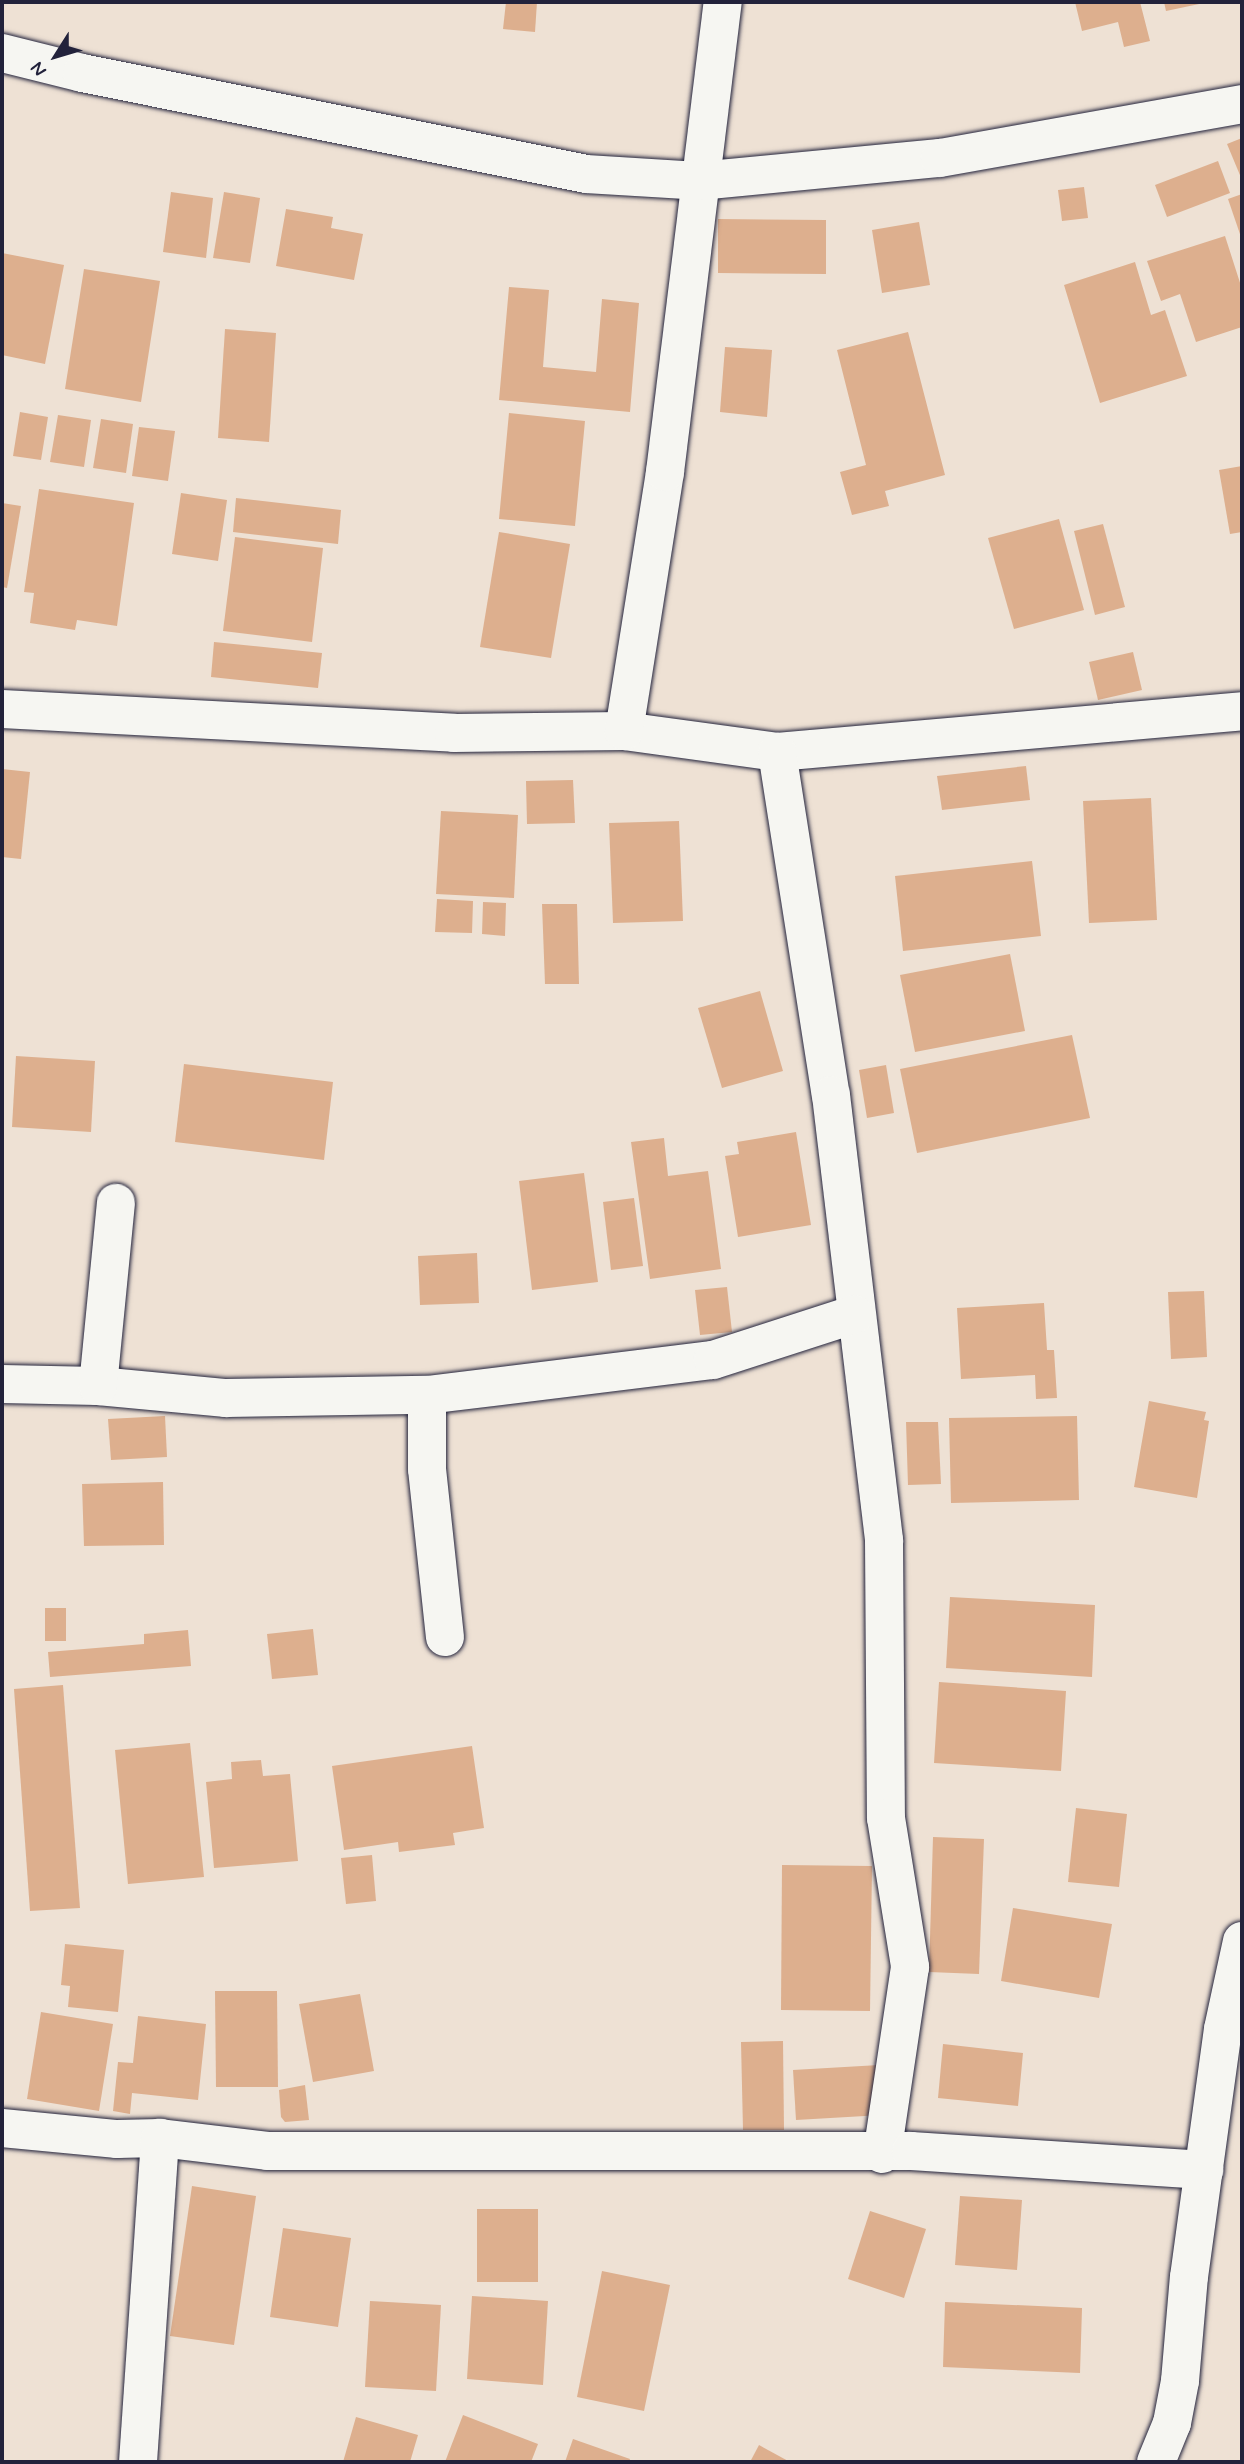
<!DOCTYPE html>
<style>
body{margin:0}
#map{position:relative;width:1244px;height:2464px;overflow:hidden;background:#eee1d4;font-family:Mynerve,sans-serif}
div>[style]{position:absolute}
.building>*{inset:0;background:#ddaf8e}
.roads{filter:drop-shadow(0 0 2px #22223b) drop-shadow(0 0 2px #22223b)}
.minor>*{height:38px;margin:-19px;padding:0 19px;transform-origin:19px;border-radius:19px;background:#f6f6f2}
.secondary>*{height:38px;margin:-19px;padding:0 19px;transform-origin:19px;border-radius:19px;background:#f6f6f2}
span{translate:-50% -50%;white-space:nowrap;text-align:center;line-height:1.15;-webkit-text-stroke:7px #f6f6f2;paint-order:stroke}
.frame{position:absolute;inset:0;border:4px solid #22223b;pointer-events:none}
.north{position:absolute;left:21px;top:21px;width:70px;height:70px;-webkit-text-stroke:5px #f6f6f2;paint-order:stroke;rotate:233deg;font-size:19px;font-weight:700;line-height:28px;text-align:center;color:#22223b}
.north::after{content:'';display:block;margin:auto;width:24px;height:32px;background:#22223b;clip-path:polygon(50% 0,100% 100%,50% 72%,0 100%)}
</style>
<div id="map">
<div class="building">
<div style="clip-path:polygon(506px 2px,537px 2px,535px 32px,503px 29px)"></div>
<div style="clip-path:polygon(1075px 2px,1140px 2px,1150px 41px,1124px 47px,1118px 22px,1082px 31px)"></div>
<div style="clip-path:polygon(1164px 2px,1203px 2px,1204px 3px,1166px 11px)"></div>
<div style="clip-path:polygon(1242px 138px,1242px 180px,1227px 144px)"></div>
<div style="clip-path:polygon(1218px 161px,1230px 193px,1167px 217px,1155px 185px)"></div>
<div style="clip-path:polygon(1084px 187px,1088px 218px,1062px 221px,1058px 190px)"></div>
<div style="clip-path:polygon(171px 192px,213px 198px,206px 258px,163px 252px)"></div>
<div style="clip-path:polygon(224px 192px,260px 198px,250px 263px,213px 258px)"></div>
<div style="clip-path:polygon(1242px 194px,1242px 240px,1228px 199px)"></div>
<div style="clip-path:polygon(286px 209px,333px 217px,331px 228px,363px 234px,354px 280px,276px 266px)"></div>
<div style="clip-path:polygon(718px 219px,826px 220px,826px 274px,718px 273px)"></div>
<div style="clip-path:polygon(919px 222px,930px 285px,882px 293px,872px 230px)"></div>
<div style="clip-path:polygon(1225px 236px,1242px 289px,1242px 327px,1196px 342px,1180px 294px,1161px 301px,1147px 261px)"></div>
<div style="clip-path:polygon(2px 253px,64px 265px,45px 364px,2px 355px)"></div>
<div style="clip-path:polygon(1135px 262px,1151px 315px,1165px 310px,1187px 376px,1100px 403px,1064px 285px)"></div>
<div style="clip-path:polygon(84px 269px,160px 281px,141px 402px,65px 389px)"></div>
<div style="clip-path:polygon(509px 287px,549px 290px,543px 367px,596px 372px,602px 299px,639px 303px,630px 412px,499px 400px)"></div>
<div style="clip-path:polygon(225px 329px,276px 333px,269px 442px,218px 438px)"></div>
<div style="clip-path:polygon(908px 332px,945px 475px,885px 491px,889px 506px,852px 515px,840px 472px,866px 465px,837px 350px)"></div>
<div style="clip-path:polygon(725px 347px,772px 350px,767px 417px,720px 412px)"></div>
<div style="clip-path:polygon(20px 412px,48px 417px,41px 460px,13px 456px)"></div>
<div style="clip-path:polygon(509px 413px,585px 421px,575px 526px,499px 519px)"></div>
<div style="clip-path:polygon(58px 415px,91px 420px,84px 467px,50px 462px)"></div>
<div style="clip-path:polygon(101px 419px,133px 424px,126px 473px,93px 468px)"></div>
<div style="clip-path:polygon(139px 427px,175px 431px,168px 481px,132px 476px)"></div>
<div style="clip-path:polygon(1242px 466px,1242px 532px,1230px 534px,1219px 470px)"></div>
<div style="clip-path:polygon(39px 489px,134px 503px,117px 626px,77px 620px,75px 630px,30px 623px,34px 593px,24px 592px)"></div>
<div style="clip-path:polygon(181px 493px,227px 500px,218px 561px,172px 554px)"></div>
<div style="clip-path:polygon(236px 498px,341px 510px,338px 544px,233px 532px)"></div>
<div style="clip-path:polygon(2px 503px,21px 506px,7px 588px,2px 587px)"></div>
<div style="clip-path:polygon(1059px 519px,1084px 610px,1014px 629px,988px 538px)"></div>
<div style="clip-path:polygon(1103px 524px,1125px 607px,1095px 615px,1074px 531px)"></div>
<div style="clip-path:polygon(499px 532px,570px 544px,551px 658px,480px 647px)"></div>
<div style="clip-path:polygon(235px 537px,323px 548px,312px 642px,223px 631px)"></div>
<div style="clip-path:polygon(214px 642px,322px 653px,318px 688px,211px 677px)"></div>
<div style="clip-path:polygon(1133px 652px,1142px 690px,1098px 700px,1089px 662px)"></div>
<div style="clip-path:polygon(1026px 766px,1030px 800px,942px 810px,937px 776px)"></div>
<div style="clip-path:polygon(2px 769px,30px 772px,21px 859px,2px 857px)"></div>
<div style="clip-path:polygon(573px 780px,575px 823px,527px 824px,526px 781px)"></div>
<div style="clip-path:polygon(1151px 798px,1157px 920px,1089px 923px,1083px 801px)"></div>
<div style="clip-path:polygon(441px 811px,518px 815px,514px 898px,436px 894px)"></div>
<div style="clip-path:polygon(679px 821px,683px 921px,613px 923px,609px 823px)"></div>
<div style="clip-path:polygon(1032px 861px,1041px 936px,903px 951px,895px 876px)"></div>
<div style="clip-path:polygon(437px 899px,473px 901px,472px 933px,435px 932px)"></div>
<div style="clip-path:polygon(483px 902px,506px 903px,505px 936px,482px 934px)"></div>
<div style="clip-path:polygon(542px 904px,577px 904px,579px 984px,545px 984px)"></div>
<div style="clip-path:polygon(1010px 954px,1025px 1031px,915px 1052px,900px 975px)"></div>
<div style="clip-path:polygon(760px 991px,783px 1071px,722px 1088px,698px 1008px)"></div>
<div style="clip-path:polygon(1072px 1035px,1090px 1118px,917px 1153px,900px 1069px)"></div>
<div style="clip-path:polygon(16px 1056px,95px 1061px,91px 1132px,12px 1127px)"></div>
<div style="clip-path:polygon(184px 1064px,333px 1082px,324px 1160px,175px 1142px)"></div>
<div style="clip-path:polygon(886px 1065px,894px 1113px,867px 1118px,859px 1070px)"></div>
<div style="clip-path:polygon(796px 1132px,811px 1225px,738px 1237px,725px 1156px,739px 1154px,737px 1142px)"></div>
<div style="clip-path:polygon(664px 1138px,668px 1176px,708px 1171px,721px 1269px,650px 1279px,631px 1142px)"></div>
<div style="clip-path:polygon(584px 1173px,598px 1282px,532px 1290px,519px 1181px)"></div>
<div style="clip-path:polygon(634px 1198px,643px 1266px,611px 1270px,603px 1202px)"></div>
<div style="clip-path:polygon(477px 1253px,479px 1303px,420px 1305px,418px 1256px)"></div>
<div style="clip-path:polygon(727px 1287px,732px 1332px,700px 1335px,695px 1290px)"></div>
<div style="clip-path:polygon(1204px 1291px,1207px 1357px,1171px 1359px,1168px 1292px)"></div>
<div style="clip-path:polygon(1044px 1303px,1047px 1350px,1054px 1350px,1057px 1398px,1036px 1399px,1035px 1375px,961px 1379px,957px 1308px)"></div>
<div style="clip-path:polygon(1149px 1401px,1206px 1412px,1204px 1420px,1209px 1421px,1197px 1498px,1134px 1487px)"></div>
<div style="clip-path:polygon(165px 1416px,167px 1457px,111px 1460px,108px 1419px)"></div>
<div style="clip-path:polygon(1077px 1416px,1079px 1500px,951px 1503px,949px 1418px)"></div>
<div style="clip-path:polygon(906px 1422px,938px 1422px,941px 1484px,908px 1485px)"></div>
<div style="clip-path:polygon(163px 1482px,164px 1545px,84px 1546px,82px 1484px)"></div>
<div style="clip-path:polygon(950px 1597px,1095px 1605px,1092px 1677px,946px 1668px)"></div>
<div style="clip-path:polygon(45px 1608px,66px 1608px,66px 1641px,45px 1641px)"></div>
<div style="clip-path:polygon(313px 1629px,318px 1675px,272px 1679px,267px 1634px)"></div>
<div style="clip-path:polygon(188px 1630px,191px 1666px,50px 1677px,48px 1652px,144px 1644px,144px 1634px)"></div>
<div style="clip-path:polygon(939px 1682px,1066px 1691px,1061px 1771px,934px 1763px)"></div>
<div style="clip-path:polygon(63px 1685px,80px 1908px,30px 1911px,14px 1689px)"></div>
<div style="clip-path:polygon(190px 1743px,204px 1877px,128px 1884px,115px 1750px)"></div>
<div style="clip-path:polygon(472px 1746px,484px 1828px,453px 1833px,455px 1845px,399px 1852px,398px 1842px,344px 1850px,332px 1766px)"></div>
<div style="clip-path:polygon(261px 1760px,263px 1776px,290px 1774px,298px 1861px,214px 1868px,206px 1782px,232px 1779px,231px 1762px)"></div>
<div style="clip-path:polygon(1076px 1808px,1127px 1814px,1119px 1887px,1068px 1882px)"></div>
<div style="clip-path:polygon(933px 1837px,984px 1839px,979px 1974px,929px 1972px)"></div>
<div style="clip-path:polygon(372px 1855px,376px 1901px,346px 1904px,341px 1858px)"></div>
<div style="clip-path:polygon(782px 1865px,872px 1866px,870px 2011px,781px 2010px)"></div>
<div style="clip-path:polygon(1013px 1908px,1112px 1924px,1099px 1998px,1001px 1981px)"></div>
<div style="clip-path:polygon(65px 1944px,124px 1950px,118px 2012px,68px 2007px,70px 1986px,61px 1985px)"></div>
<div style="clip-path:polygon(215px 1991px,277px 1991px,278px 2087px,216px 2087px)"></div>
<div style="clip-path:polygon(360px 1994px,374px 2071px,313px 2082px,299px 2004px)"></div>
<div style="clip-path:polygon(41px 2012px,113px 2024px,99px 2111px,27px 2099px)"></div>
<div style="clip-path:polygon(138px 2016px,206px 2024px,198px 2100px,132px 2093px,130px 2114px,113px 2111px,118px 2062px,133px 2063px)"></div>
<div style="clip-path:polygon(783px 2041px,784px 2130px,743px 2130px,741px 2042px)"></div>
<div style="clip-path:polygon(943px 2044px,1023px 2053px,1018px 2106px,938px 2098px)"></div>
<div style="clip-path:polygon(879px 2065px,882px 2115px,796px 2120px,793px 2070px)"></div>
<div style="clip-path:polygon(305px 2085px,309px 2120px,285px 2122px,281px 2117px,279px 2090px)"></div>
<div style="clip-path:polygon(192px 2186px,256px 2196px,234px 2345px,170px 2336px)"></div>
<div style="clip-path:polygon(960px 2196px,1022px 2200px,1017px 2270px,955px 2265px)"></div>
<div style="clip-path:polygon(477px 2209px,538px 2209px,538px 2282px,477px 2282px)"></div>
<div style="clip-path:polygon(870px 2211px,926px 2229px,904px 2298px,848px 2279px)"></div>
<div style="clip-path:polygon(283px 2228px,351px 2238px,338px 2327px,270px 2317px)"></div>
<div style="clip-path:polygon(602px 2271px,670px 2285px,644px 2411px,577px 2397px)"></div>
<div style="clip-path:polygon(472px 2296px,548px 2301px,543px 2385px,467px 2379px)"></div>
<div style="clip-path:polygon(370px 2301px,441px 2305px,436px 2391px,365px 2387px)"></div>
<div style="clip-path:polygon(945px 2302px,1082px 2308px,1080px 2373px,943px 2367px)"></div>
<div style="clip-path:polygon(463px 2415px,538px 2444px,531px 2462px,445px 2462px)"></div>
<div style="clip-path:polygon(356px 2417px,418px 2435px,410px 2462px,343px 2462px)"></div>
<div style="clip-path:polygon(573px 2439px,630px 2459px,629px 2462px,565px 2462px)"></div>
<div style="clip-path:polygon(759px 2445px,790px 2462px,750px 2462px)"></div>
</div>
<div class="roads">
<div class="minor">
<div style="left:2px;top:709px;width:453px;rotate:3deg"></div>
<div style="left:454px;top:733px;width:170px;rotate:-0.7deg"></div>
<div style="left:624px;top:731px;width:154px;rotate:7.8deg"></div>
<div style="left:777px;top:752px;width:467px;rotate:-5deg"></div>
<div style="left:624px;top:731px;width:262px;rotate:-81deg"></div>
<div style="left:665px;top:472px;width:474px;rotate:-83deg"></div>
<div style="left:777px;top:752px;width:347px;rotate:81.1deg"></div>
<div style="left:831px;top:1095px;width:448px;rotate:83.2deg"></div>
<div style="left:884px;top:1540px;width:278px;rotate:89.6deg"></div>
<div style="left:886px;top:1818px;width:151px;rotate:80.8deg"></div>
<div style="left:910px;top:1967px;width:189px;rotate:98.5deg"></div>
<div style="left:2px;top:1384px;width:96px;rotate:1.2deg"></div>
<div style="left:98px;top:1386px;width:129px;rotate:5.4deg"></div>
<div style="left:226px;top:1398px;width:201px;rotate:-0.9deg"></div>
<div style="left:427px;top:1395px;width:288px;rotate:-7deg"></div>
<div style="left:713px;top:1360px;width:149px;rotate:-17.9deg"></div>
<div style="left:98px;top:1386px;width:184px;rotate:-84.4deg"></div>
<div style="left:427px;top:1395px;width:74px;rotate:90deg"></div>
<div style="left:427px;top:1469px;width:169px;rotate:83.9deg"></div>
<div style="left:2px;top:2128px;width:116px;rotate:5.5deg"></div>
<div style="left:117px;top:2139px;width:43px;rotate:-1.3deg"></div>
<div style="left:160px;top:2138px;width:108px;rotate:6.9deg"></div>
<div style="left:267px;top:2151px;width:644px"></div>
<div style="left:911px;top:2151px;width:294px;rotate:3.7deg"></div>
<div style="left:138px;top:2462px;width:325px;rotate:-86.1deg"></div>
<div style="left:1156px;top:2462px;width:42px;rotate:-67.7deg"></div>
<div style="left:1172px;top:2423px;width:43px;rotate:-79.2deg"></div>
<div style="left:1180px;top:2381px;width:104px;rotate:-85.1deg"></div>
<div style="left:1189px;top:2277px;width:250px;rotate:-82.2deg"></div>
<div style="left:1223px;top:2029px;width:90px;rotate:-77.8deg"></div>
</div>
<div class="secondary">
<div style="left:2px;top:53px;width:82px;rotate:14deg"></div>
<div style="left:82px;top:73px;width:514px;rotate:11.33deg"></div>
<div style="left:586px;top:174px;width:113px;rotate:3.5deg"></div>
<div style="left:699px;top:181px;width:242px;rotate:-5.5deg"></div>
<div style="left:940px;top:158px;width:307px;rotate:-10.1deg"></div>
</div>
</div>
<div class="frame"></div>
<div class="north">N</div>
</div>
